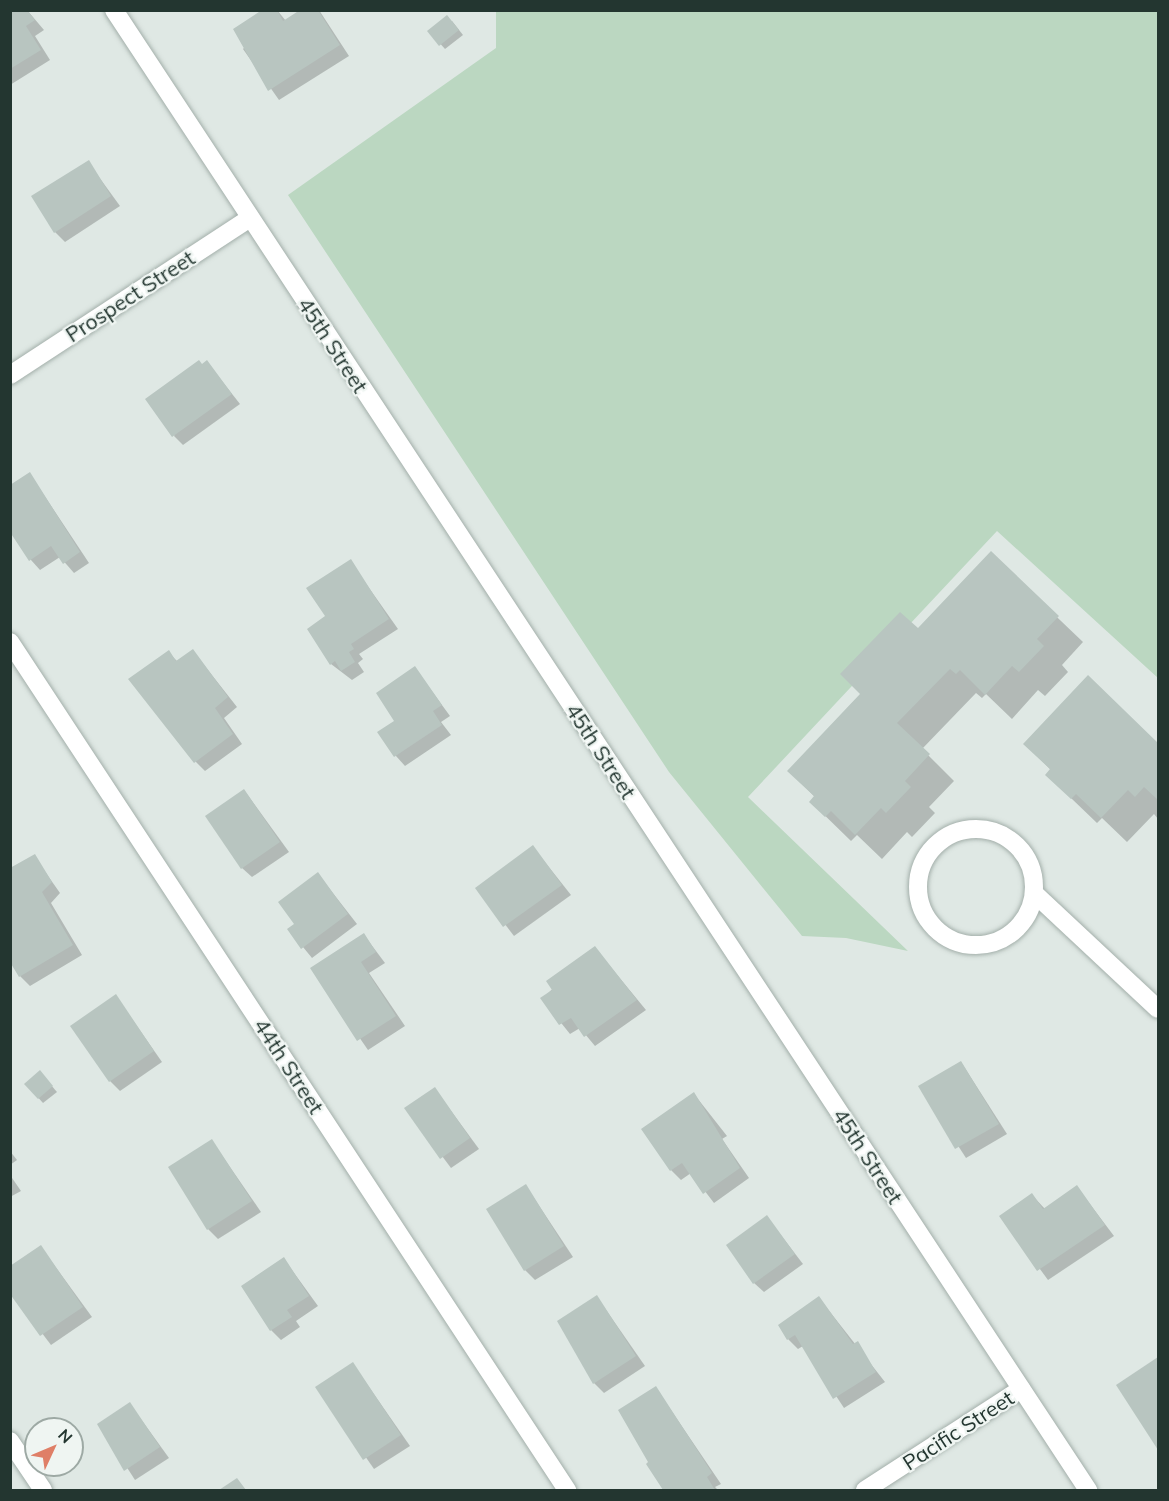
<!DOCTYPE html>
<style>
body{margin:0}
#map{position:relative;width:1169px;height:1501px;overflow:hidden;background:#dfe8e4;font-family:Mulish,sans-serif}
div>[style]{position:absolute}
.green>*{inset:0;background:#bbd7c1}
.shadow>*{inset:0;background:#0003}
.building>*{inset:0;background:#b8c5c0}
.roads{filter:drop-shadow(0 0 2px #a3afaa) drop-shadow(0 0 2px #a3afaa)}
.minor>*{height:18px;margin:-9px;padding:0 9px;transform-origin:9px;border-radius:9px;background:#fff}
.minor>.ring{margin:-9px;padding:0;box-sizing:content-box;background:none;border:18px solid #fff;border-radius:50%}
span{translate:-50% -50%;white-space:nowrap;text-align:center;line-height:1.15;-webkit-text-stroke:4.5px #eff5f2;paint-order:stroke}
.street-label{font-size:21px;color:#233630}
.frame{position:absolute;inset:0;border:12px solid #233630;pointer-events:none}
.north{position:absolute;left:24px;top:1417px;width:60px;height:60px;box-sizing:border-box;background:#eff5f2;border:2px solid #9da9a4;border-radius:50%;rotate:46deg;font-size:16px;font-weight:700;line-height:24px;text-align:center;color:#233630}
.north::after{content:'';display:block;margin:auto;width:21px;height:27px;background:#df7f67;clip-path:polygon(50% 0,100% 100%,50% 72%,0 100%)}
</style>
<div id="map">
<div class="green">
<div style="clip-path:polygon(496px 11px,1158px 11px,1158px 678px,997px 531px,748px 797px,908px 951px,846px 938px,802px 936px,669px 772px,288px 195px,496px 48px)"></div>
</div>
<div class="shadow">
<div style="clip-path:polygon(10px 10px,27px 10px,44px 30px,35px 36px,50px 60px,10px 85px)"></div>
<div style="clip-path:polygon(277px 10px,286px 21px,303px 10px,319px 10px,349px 56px,279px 100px,243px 49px)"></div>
<div style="clip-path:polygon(452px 21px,463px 35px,445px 49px,429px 31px)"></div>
<div style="clip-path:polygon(88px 162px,120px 206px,65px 242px,55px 232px)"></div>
<div style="clip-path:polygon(207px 362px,240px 404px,183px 445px,174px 436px)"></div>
<div style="clip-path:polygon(30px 474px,89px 563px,74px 573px,60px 557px,40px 570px,31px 560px)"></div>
<div style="clip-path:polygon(991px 554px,1083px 642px,1062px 665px,1068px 672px,1045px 696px,1038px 690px,1012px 719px,986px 694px,982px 698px,976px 693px,922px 749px,954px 781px,929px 807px,935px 813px,912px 837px,907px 832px,882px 859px,857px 835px,851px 841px,811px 802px,815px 797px,789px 771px)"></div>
<div style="clip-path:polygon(350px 561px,398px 629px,359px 654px,363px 659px,358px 663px,364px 672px,352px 680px,331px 664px)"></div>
<div style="clip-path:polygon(193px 651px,237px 707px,224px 718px,242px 744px,205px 771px,196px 762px,168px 652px,178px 662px)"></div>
<div style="clip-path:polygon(415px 668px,450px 716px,441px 722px,451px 735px,405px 766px,396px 756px,396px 721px)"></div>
<div style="clip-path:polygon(1088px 678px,1158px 745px,1158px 819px,1154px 814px,1127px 842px,1102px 818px,1097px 823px,1047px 775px,1051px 770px,1025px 744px)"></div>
<div style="clip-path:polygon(244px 790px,289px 852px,252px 877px,242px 868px)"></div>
<div style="clip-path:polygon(533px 847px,571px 895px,514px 936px,477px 888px)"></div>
<div style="clip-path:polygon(34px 856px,60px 893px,51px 903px,82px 955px,30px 986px,20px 976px)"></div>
<div style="clip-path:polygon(318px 874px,357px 924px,312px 958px,289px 930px,297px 924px)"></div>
<div style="clip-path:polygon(364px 935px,385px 963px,369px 973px,405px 1026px,368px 1050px,312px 969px)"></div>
<div style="clip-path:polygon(595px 948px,646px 1010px,595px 1046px,580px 1028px,570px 1034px,542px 999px)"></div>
<div style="clip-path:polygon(116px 996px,162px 1062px,120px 1091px,110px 1081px)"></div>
<div style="clip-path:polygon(961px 1062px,1007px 1134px,966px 1158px,920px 1087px)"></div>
<div style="clip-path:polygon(44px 1077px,57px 1092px,43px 1103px,26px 1084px)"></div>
<div style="clip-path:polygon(435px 1089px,479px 1149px,451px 1168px,406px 1108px)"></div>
<div style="clip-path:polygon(694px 1094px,727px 1136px,722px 1139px,749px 1178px,714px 1203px,691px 1173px,681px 1180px,671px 1170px)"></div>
<div style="clip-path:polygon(212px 1141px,261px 1212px,218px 1239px,208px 1229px)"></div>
<div style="clip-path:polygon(10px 1151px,17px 1160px,10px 1165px)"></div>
<div style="clip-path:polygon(10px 1175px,21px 1191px,10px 1197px)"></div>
<div style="clip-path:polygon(526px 1186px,573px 1257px,535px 1280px,525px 1270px)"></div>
<div style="clip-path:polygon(1077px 1187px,1114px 1236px,1048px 1280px,1001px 1216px,1032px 1195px,1045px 1209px)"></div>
<div style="clip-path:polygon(767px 1217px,803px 1264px,764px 1292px,754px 1283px)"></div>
<div style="clip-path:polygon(41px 1247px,92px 1317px,51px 1345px,10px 1291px)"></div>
<div style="clip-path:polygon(284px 1259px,318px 1306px,296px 1321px,300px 1327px,281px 1340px,271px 1330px)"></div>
<div style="clip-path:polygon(597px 1297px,645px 1366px,604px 1393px,594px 1383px)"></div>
<div style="clip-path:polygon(819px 1298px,885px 1382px,844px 1408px,803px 1346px,798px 1349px,788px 1339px)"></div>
<div style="clip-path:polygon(1158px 1359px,1158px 1448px,1118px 1386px)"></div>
<div style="clip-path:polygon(353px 1364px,410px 1446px,374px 1469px,317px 1387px)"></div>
<div style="clip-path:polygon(656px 1388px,721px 1484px,715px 1487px,718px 1490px,664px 1490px,648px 1464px)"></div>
<div style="clip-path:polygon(130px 1404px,169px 1458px,135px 1480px,99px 1424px)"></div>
</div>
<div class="building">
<div style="clip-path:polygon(10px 10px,27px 10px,35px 20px,26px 26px,41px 50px,10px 69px)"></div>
<div style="clip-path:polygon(262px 10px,277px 10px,283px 21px,300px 10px,318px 10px,340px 45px,268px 91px,233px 29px)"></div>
<div style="clip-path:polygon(447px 15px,459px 30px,439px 46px,427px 31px)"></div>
<div style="clip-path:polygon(89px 160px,111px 196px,54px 233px,31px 196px)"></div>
<div style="clip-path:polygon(199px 360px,202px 364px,207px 360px,232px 394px,172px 437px,145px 399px)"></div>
<div style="clip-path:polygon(30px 472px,80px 552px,63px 564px,51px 546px,29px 561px,10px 532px,10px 485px)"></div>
<div style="clip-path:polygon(991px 551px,1059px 616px,1037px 639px,1044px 646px,1019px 672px,1012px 666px,985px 695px,960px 670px,956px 674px,950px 669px,897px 723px,930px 754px,905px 781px,911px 787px,886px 813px,881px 808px,855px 835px,831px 811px,825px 817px,809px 802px,814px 796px,787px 771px,860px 694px,840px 674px,900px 612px,918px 628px)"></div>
<div style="clip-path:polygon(351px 559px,389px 619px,351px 644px,354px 649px,349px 652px,355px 662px,341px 671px,335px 661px,330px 665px,307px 629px,325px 616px,306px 588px)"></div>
<div style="clip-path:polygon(193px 649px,228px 697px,215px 708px,233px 734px,194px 763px,128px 679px,169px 650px,176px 661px)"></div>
<div style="clip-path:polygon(415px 666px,442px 705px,433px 711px,442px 725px,394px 757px,377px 732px,394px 721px,376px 693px)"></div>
<div style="clip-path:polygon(1088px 675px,1158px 743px,1158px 800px,1144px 787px,1135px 797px,1128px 790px,1101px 818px,1076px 794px,1071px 799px,1045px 775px,1050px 769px,1023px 744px)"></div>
<div style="clip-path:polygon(244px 789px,280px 842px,241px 869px,205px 816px)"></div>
<div style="clip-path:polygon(533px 845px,562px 885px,503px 927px,475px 888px)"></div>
<div style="clip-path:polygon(35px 854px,52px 882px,42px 892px,73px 945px,19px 977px,10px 962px,10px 868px)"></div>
<div style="clip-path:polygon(318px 872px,348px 914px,301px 949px,287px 929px,294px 924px,278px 902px)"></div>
<div style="clip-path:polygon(364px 933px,376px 952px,361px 962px,396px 1016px,357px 1041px,310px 968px)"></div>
<div style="clip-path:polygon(595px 946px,637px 1000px,584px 1037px,571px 1018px,559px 1025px,540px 998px,552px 990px,546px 981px)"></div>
<div style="clip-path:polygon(116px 994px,154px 1051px,109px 1082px,70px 1026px)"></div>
<div style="clip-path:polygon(961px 1061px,999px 1124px,955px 1149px,918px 1086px)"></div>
<div style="clip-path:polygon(40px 1070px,53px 1086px,38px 1099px,24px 1084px)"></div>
<div style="clip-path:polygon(435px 1087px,470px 1138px,440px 1159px,404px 1108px)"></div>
<div style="clip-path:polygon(694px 1092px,740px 1168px,703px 1194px,682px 1163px,670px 1171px,641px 1129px)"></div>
<div style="clip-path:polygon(212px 1139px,252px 1201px,207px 1230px,168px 1167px)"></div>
<div style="clip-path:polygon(526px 1184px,564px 1246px,524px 1271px,486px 1209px)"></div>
<div style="clip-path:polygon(1077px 1185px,1105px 1225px,1037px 1271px,999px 1216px,1032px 1193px,1043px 1209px)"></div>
<div style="clip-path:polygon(767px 1215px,795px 1254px,753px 1284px,726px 1245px)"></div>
<div style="clip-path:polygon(41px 1245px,83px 1307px,40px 1336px,10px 1294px,10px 1266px)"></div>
<div style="clip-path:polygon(284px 1257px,309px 1296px,287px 1310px,292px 1317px,270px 1331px,241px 1286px)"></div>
<div style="clip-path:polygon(597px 1295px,636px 1356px,593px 1384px,557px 1321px)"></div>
<div style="clip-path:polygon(819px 1296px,853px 1344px,858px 1341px,876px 1372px,833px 1399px,795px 1335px,787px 1340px,778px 1325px)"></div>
<div style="clip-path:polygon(1158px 1357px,1158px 1450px,1116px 1385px)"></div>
<div style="clip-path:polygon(353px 1362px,401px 1435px,363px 1460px,315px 1387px)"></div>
<div style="clip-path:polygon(656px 1386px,712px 1473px,707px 1477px,715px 1490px,663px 1490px,646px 1464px,648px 1462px,618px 1410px)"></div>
<div style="clip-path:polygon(130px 1402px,160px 1447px,124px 1471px,97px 1424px)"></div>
<div style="clip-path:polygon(237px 1478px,246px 1490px,219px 1490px)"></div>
</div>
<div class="roads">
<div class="minor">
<div style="left:114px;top:10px;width:1772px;rotate:56.65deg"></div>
<div style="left:10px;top:375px;width:287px;rotate:-33.2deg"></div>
<div style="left:10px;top:642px;width:1015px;rotate:56.7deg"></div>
<div class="ring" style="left:918px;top:829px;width:98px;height:98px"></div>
<div style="left:1035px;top:894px;width:168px;rotate:43.1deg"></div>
<div style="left:10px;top:1441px;width:59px;rotate:56deg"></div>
<div style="left:865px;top:1490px;width:186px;rotate:-32.9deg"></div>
</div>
</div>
<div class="street-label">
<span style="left:130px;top:296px;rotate:-33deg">Prospect Street</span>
<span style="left:333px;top:345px;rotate:57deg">45th Street</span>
<span style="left:601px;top:751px;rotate:57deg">45th Street</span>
<span style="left:289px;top:1066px;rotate:57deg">44th Street</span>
<span style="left:868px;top:1156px;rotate:57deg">45th Street</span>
<span style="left:958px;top:1430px;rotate:-33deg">Pacific Street</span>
</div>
<div class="frame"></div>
<div class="north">N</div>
</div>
